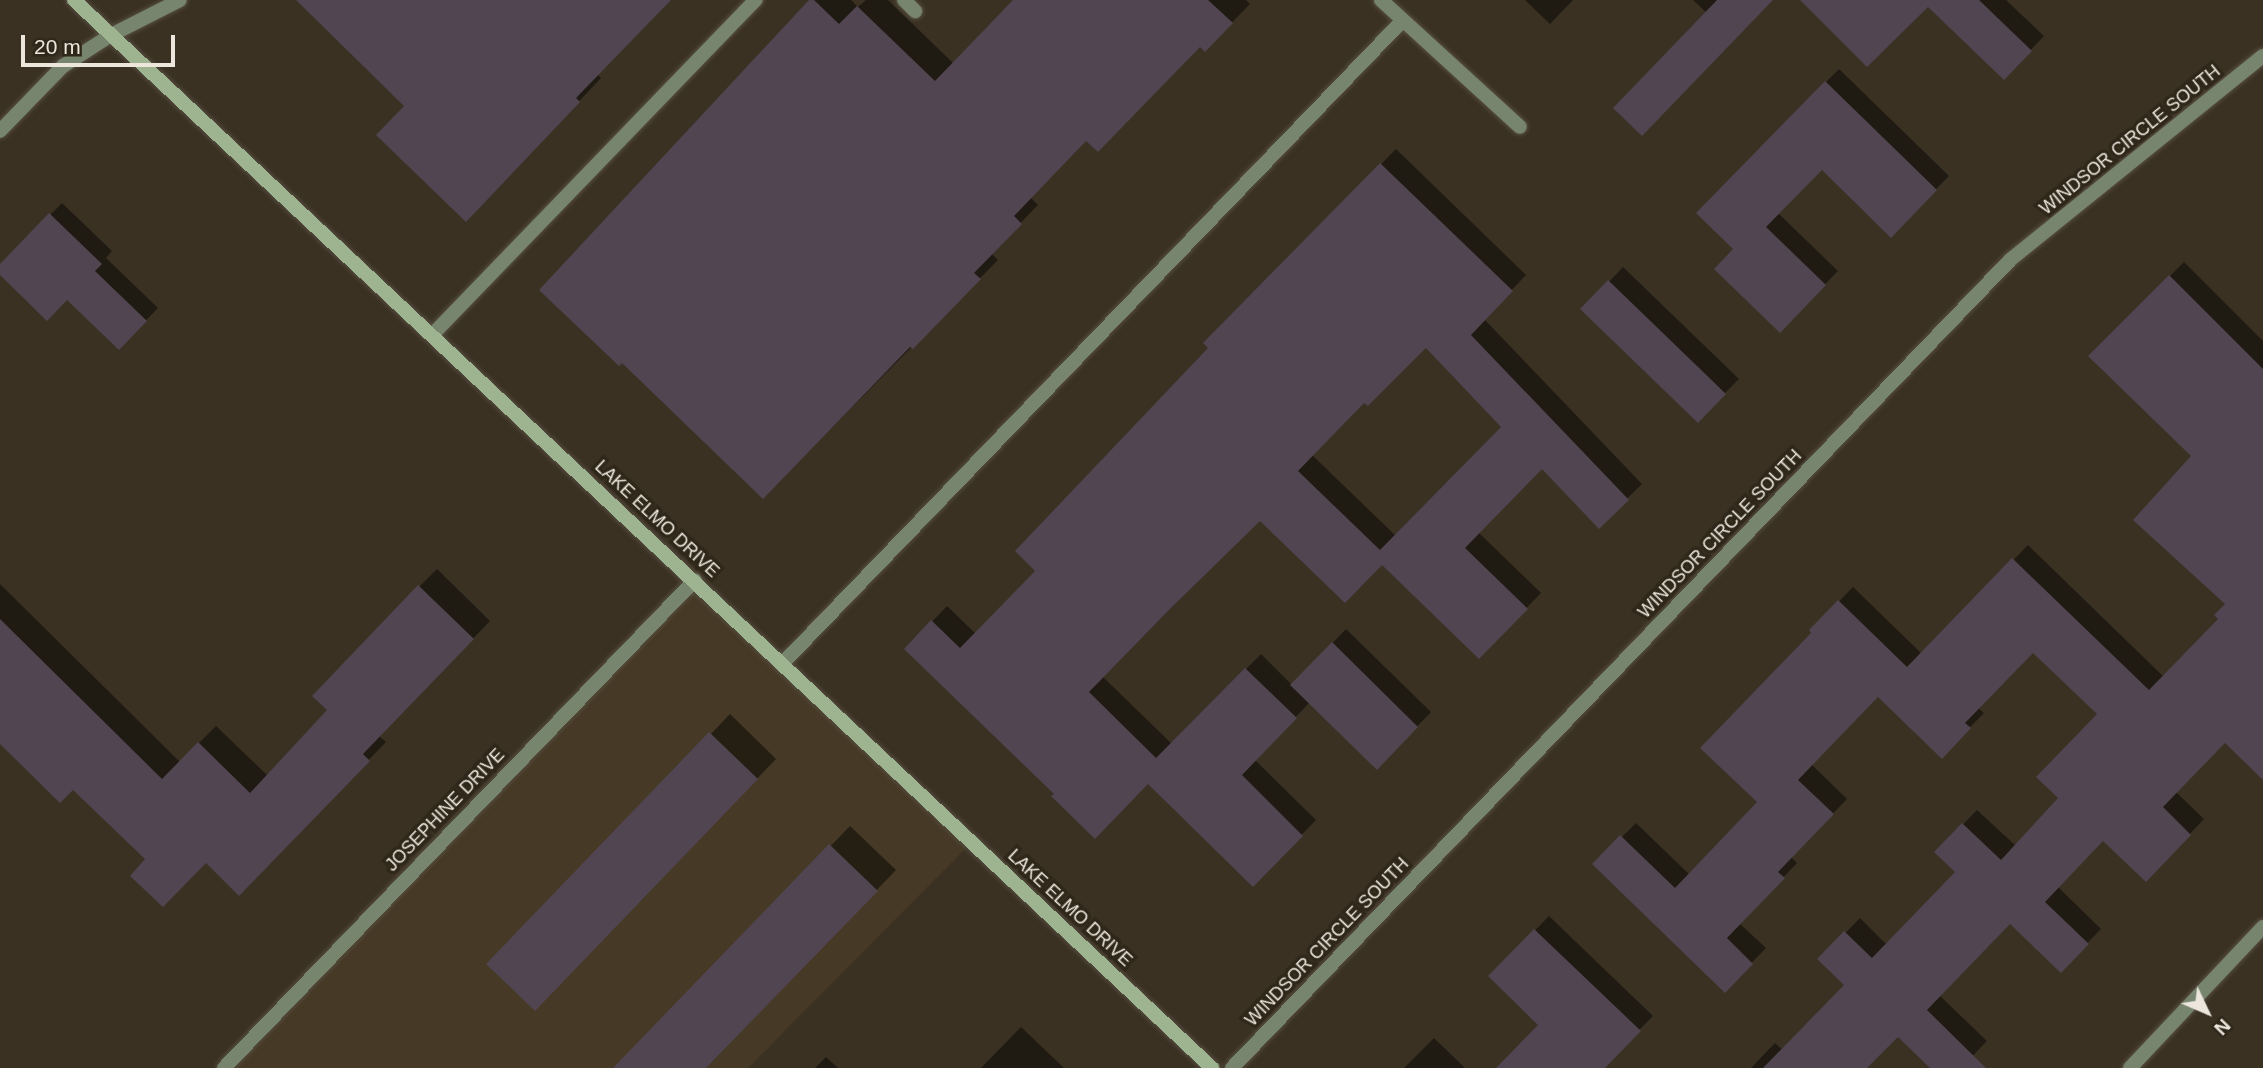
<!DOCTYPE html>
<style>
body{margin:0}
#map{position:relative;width:2263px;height:1068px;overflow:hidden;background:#3a3123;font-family:Arial,sans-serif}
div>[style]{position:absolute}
.built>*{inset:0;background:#463925}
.shadow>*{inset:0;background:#0007}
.building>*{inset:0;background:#514551}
.roads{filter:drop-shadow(0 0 2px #564e41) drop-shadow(0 0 2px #564e41)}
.lane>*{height:14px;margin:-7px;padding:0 7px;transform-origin:7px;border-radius:7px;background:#77846e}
.street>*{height:14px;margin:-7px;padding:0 7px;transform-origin:7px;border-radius:7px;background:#77846e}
.secondary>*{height:14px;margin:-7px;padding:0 7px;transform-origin:7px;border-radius:7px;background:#9eb38f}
span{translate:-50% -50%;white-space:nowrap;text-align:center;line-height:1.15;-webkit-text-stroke:7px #2f2719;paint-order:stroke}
.street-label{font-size:18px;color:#ece6dd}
.north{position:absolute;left:2172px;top:977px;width:70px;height:70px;-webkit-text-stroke:5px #2f2719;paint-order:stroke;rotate:134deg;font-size:19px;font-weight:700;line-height:28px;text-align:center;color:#ece6dd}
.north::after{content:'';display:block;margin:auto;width:24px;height:32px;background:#ece6dd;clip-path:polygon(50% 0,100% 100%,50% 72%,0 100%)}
.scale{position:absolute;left:21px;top:35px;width:154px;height:32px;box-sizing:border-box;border:4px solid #ece6dd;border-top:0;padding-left:9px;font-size:21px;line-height:24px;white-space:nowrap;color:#ece6dd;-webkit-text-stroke:5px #2f2719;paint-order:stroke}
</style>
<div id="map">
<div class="built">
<div style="clip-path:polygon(695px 580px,972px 842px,748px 1068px,224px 1068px)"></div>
</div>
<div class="shadow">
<div style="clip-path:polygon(306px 0,669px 0,597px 74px,601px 78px,489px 197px)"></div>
<div style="clip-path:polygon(812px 0,851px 0,858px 7px,866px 0,888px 0,954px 64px,1016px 0,1246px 0,1250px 4px,1205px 50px,1200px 45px,1086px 139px,1030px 197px,1038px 205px,991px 253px,998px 260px,763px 497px,622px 361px)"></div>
<div style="clip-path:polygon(1525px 0,1573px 0,1550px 24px)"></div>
<div style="clip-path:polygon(1693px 0,1771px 0,1707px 13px)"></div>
<div style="clip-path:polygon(1830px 0,2006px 0,2044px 36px,2004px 78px,1928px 4px)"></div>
<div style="clip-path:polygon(1839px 69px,1949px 176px,1891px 235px,1822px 168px,1778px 213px,1838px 271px,1780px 330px,1736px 249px,1698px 212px)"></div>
<div style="clip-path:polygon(evenodd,1396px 149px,1526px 275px,1484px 319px,1642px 484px,1599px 526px,1542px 466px,1478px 532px,1541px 593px,1479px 657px,1382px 563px,1260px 518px,1103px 677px,1172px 744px,1261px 654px,1292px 685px,1346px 629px,1431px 712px,1377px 768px,1310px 702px,1255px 760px,1316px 820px,1253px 884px,1149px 782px,1056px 794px,906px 649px,947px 606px,976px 634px,1038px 571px,1211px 348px,1206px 343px,1396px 149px,1426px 346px,1504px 427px,1396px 536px,1312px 455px,1364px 401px,1426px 346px)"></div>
<div style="clip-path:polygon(62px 203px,112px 251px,106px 258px,158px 308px,119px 348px,68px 298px,0 273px,0 266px)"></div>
<div style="clip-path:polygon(2184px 262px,2263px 341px,2263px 750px,2225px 741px,2176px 792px,2204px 819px,2146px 880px,2103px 839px,2057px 886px,2101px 929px,2061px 970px,2010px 922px,1939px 995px,1987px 1041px,1961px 1068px,1933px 1068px,1898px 1034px,1864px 1068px,1751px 1068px,1775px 1043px,1783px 1050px,1846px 985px,1820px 959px,1860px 918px,1887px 945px,1958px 872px,1937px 851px,1977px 810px,2016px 846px,2061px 798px,2099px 714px,2033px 650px,1978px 708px,1984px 713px,1942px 756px,1878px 695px,1811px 764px,1847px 799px,1791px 857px,1797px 863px,1739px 923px,1766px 948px,1725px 990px,1595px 864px,1636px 823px,1690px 875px,1760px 802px,1814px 633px,1811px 630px,1853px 587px,1922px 654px,2028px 545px,2164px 677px,2220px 619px,2227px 604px,2193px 456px,2090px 356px)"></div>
<div style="clip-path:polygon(1623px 267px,1739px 379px,1698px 420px,1583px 309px)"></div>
<div style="clip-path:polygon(437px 569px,490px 621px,379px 736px,386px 742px,256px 876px,206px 861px,148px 859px,73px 787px,0 742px,0 584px,180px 762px,216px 726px,268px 776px,329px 710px,419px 587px)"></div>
<div style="clip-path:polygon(730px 714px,776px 759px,554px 989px,711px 734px)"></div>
<div style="clip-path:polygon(850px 826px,896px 870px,705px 1068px,616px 1068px)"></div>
<div style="clip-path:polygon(1549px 916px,1653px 1016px,1602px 1068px,1499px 1068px,1540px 1025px,1491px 976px)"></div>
<div style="clip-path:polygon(1021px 1027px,1064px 1068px,981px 1068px)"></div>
<div style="clip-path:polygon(1434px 1038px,1465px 1068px,1404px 1068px)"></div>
<div style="clip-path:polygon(826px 1057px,838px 1068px,815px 1068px)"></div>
</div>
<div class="building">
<div style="clip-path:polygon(296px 0,671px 0,576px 98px,580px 102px,466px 222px,376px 135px,404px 106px)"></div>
<div style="clip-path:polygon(809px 0,814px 0,839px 24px,857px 6px,935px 81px,1013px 0,1208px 0,1233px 23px,1205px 52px,1200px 47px,1098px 152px,1086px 141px,1014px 216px,1022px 224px,974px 273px,981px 279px,913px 349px,910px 347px,763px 499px,622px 363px,619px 366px,539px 290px)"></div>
<div style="clip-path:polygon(1717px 0,1773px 0,1642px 136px,1613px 108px)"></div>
<div style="clip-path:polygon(1800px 0,1979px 0,2032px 51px,2004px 80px,1928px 7px,1867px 67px)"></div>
<div style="clip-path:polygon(1825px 81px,1937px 190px,1891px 238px,1822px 170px,1766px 227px,1826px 285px,1780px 333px,1714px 269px,1733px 249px,1696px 213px)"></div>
<div style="clip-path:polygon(evenodd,1380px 163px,1513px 291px,1471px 335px,1629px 500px,1599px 529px,1542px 469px,1465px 548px,1528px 609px,1479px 659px,1382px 565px,1345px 603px,1260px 521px,1171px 608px,1089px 692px,1156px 758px,1245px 668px,1297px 718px,1242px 775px,1303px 836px,1253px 887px,1148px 784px,1095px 839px,1051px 796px,1054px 794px,904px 649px,931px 620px,960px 648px,1035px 571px,1015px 551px,1208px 348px,1203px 343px,1380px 163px,1426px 348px,1501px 427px,1380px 550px,1298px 471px,1364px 403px,1368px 406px,1426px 348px)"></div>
<div style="clip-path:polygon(49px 213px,102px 264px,95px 271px,147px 321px,119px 350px,67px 300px,47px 321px,0 275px,0 264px)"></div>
<div style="clip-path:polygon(2169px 275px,2263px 369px,2263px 780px,2225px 743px,2163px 807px,2191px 835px,2146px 882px,2103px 841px,2045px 902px,2089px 944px,2061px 973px,2010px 924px,1927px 1010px,1986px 1068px,1930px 1068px,1898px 1037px,1867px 1068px,1763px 1068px,1844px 985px,1817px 959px,1844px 931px,1872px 958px,1955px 872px,1934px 852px,1962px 823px,2001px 860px,2058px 798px,2036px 777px,2097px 714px,2033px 653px,1965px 723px,1971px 728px,1942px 759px,1878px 697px,1798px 780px,1834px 814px,1778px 872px,1785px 878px,1727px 938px,1753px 964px,1725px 993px,1592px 864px,1620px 835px,1675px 888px,1757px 802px,1700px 748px,1811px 633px,1809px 630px,1838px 600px,1907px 667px,2012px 558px,2149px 690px,2218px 619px,2214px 615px,2225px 604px,2133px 520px,2191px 456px,2088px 356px)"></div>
<div style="clip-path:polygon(1608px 280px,1726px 394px,1698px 423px,1580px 309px)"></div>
<div style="clip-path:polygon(418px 585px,474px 639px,363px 754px,370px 761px,239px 896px,206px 863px,163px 907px,130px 876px,145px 859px,73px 790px,60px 803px,0 744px,0 619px,162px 779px,198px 742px,250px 793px,327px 710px,312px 696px)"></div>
<div style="clip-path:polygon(1332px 642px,1418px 727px,1377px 770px,1290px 685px)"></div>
<div style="clip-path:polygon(709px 732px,758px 779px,535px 1011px,486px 964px)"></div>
<div style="clip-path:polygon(829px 844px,878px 891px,706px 1068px,613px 1068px)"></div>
<div style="clip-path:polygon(1534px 929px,1641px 1031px,1605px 1068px,1496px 1068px,1538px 1025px,1488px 976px)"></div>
</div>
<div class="roads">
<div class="lane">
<div style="left:904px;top:0;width:16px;rotate:45deg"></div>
<div style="left:432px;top:335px;width:466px;rotate:-46deg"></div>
<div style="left:783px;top:663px;width:893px;rotate:-46.04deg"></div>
</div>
<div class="street">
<div style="left:1381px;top:0;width:188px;rotate:42.4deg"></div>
<div style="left:0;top:131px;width:91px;rotate:-45.9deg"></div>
<div style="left:63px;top:66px;width:57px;rotate:-32.9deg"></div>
<div style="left:111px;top:35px;width:77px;rotate:-26.9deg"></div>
<div style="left:224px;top:1068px;width:678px;rotate:-46.02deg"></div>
<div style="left:1232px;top:1068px;width:1122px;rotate:-46.08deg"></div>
<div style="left:2010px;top:260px;width:325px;rotate:-38.9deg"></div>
<div style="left:2130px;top:1068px;width:194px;rotate:-46.7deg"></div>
</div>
<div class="secondary">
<div style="left:74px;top:0;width:1561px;rotate:43.18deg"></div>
</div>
</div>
<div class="street-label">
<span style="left:2130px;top:140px;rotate:-39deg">WINDSOR CIRCLE SOUTH</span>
<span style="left:657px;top:519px;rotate:43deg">LAKE ELMO DRIVE</span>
<span style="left:1720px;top:534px;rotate:-46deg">WINDSOR CIRCLE SOUTH</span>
<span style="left:445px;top:810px;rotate:-46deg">JOSEPHINE DRIVE</span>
<span style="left:1070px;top:908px;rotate:43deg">LAKE ELMO DRIVE</span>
<span style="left:1327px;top:942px;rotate:-46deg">WINDSOR CIRCLE SOUTH</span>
</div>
<div class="north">N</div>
<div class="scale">20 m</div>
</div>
